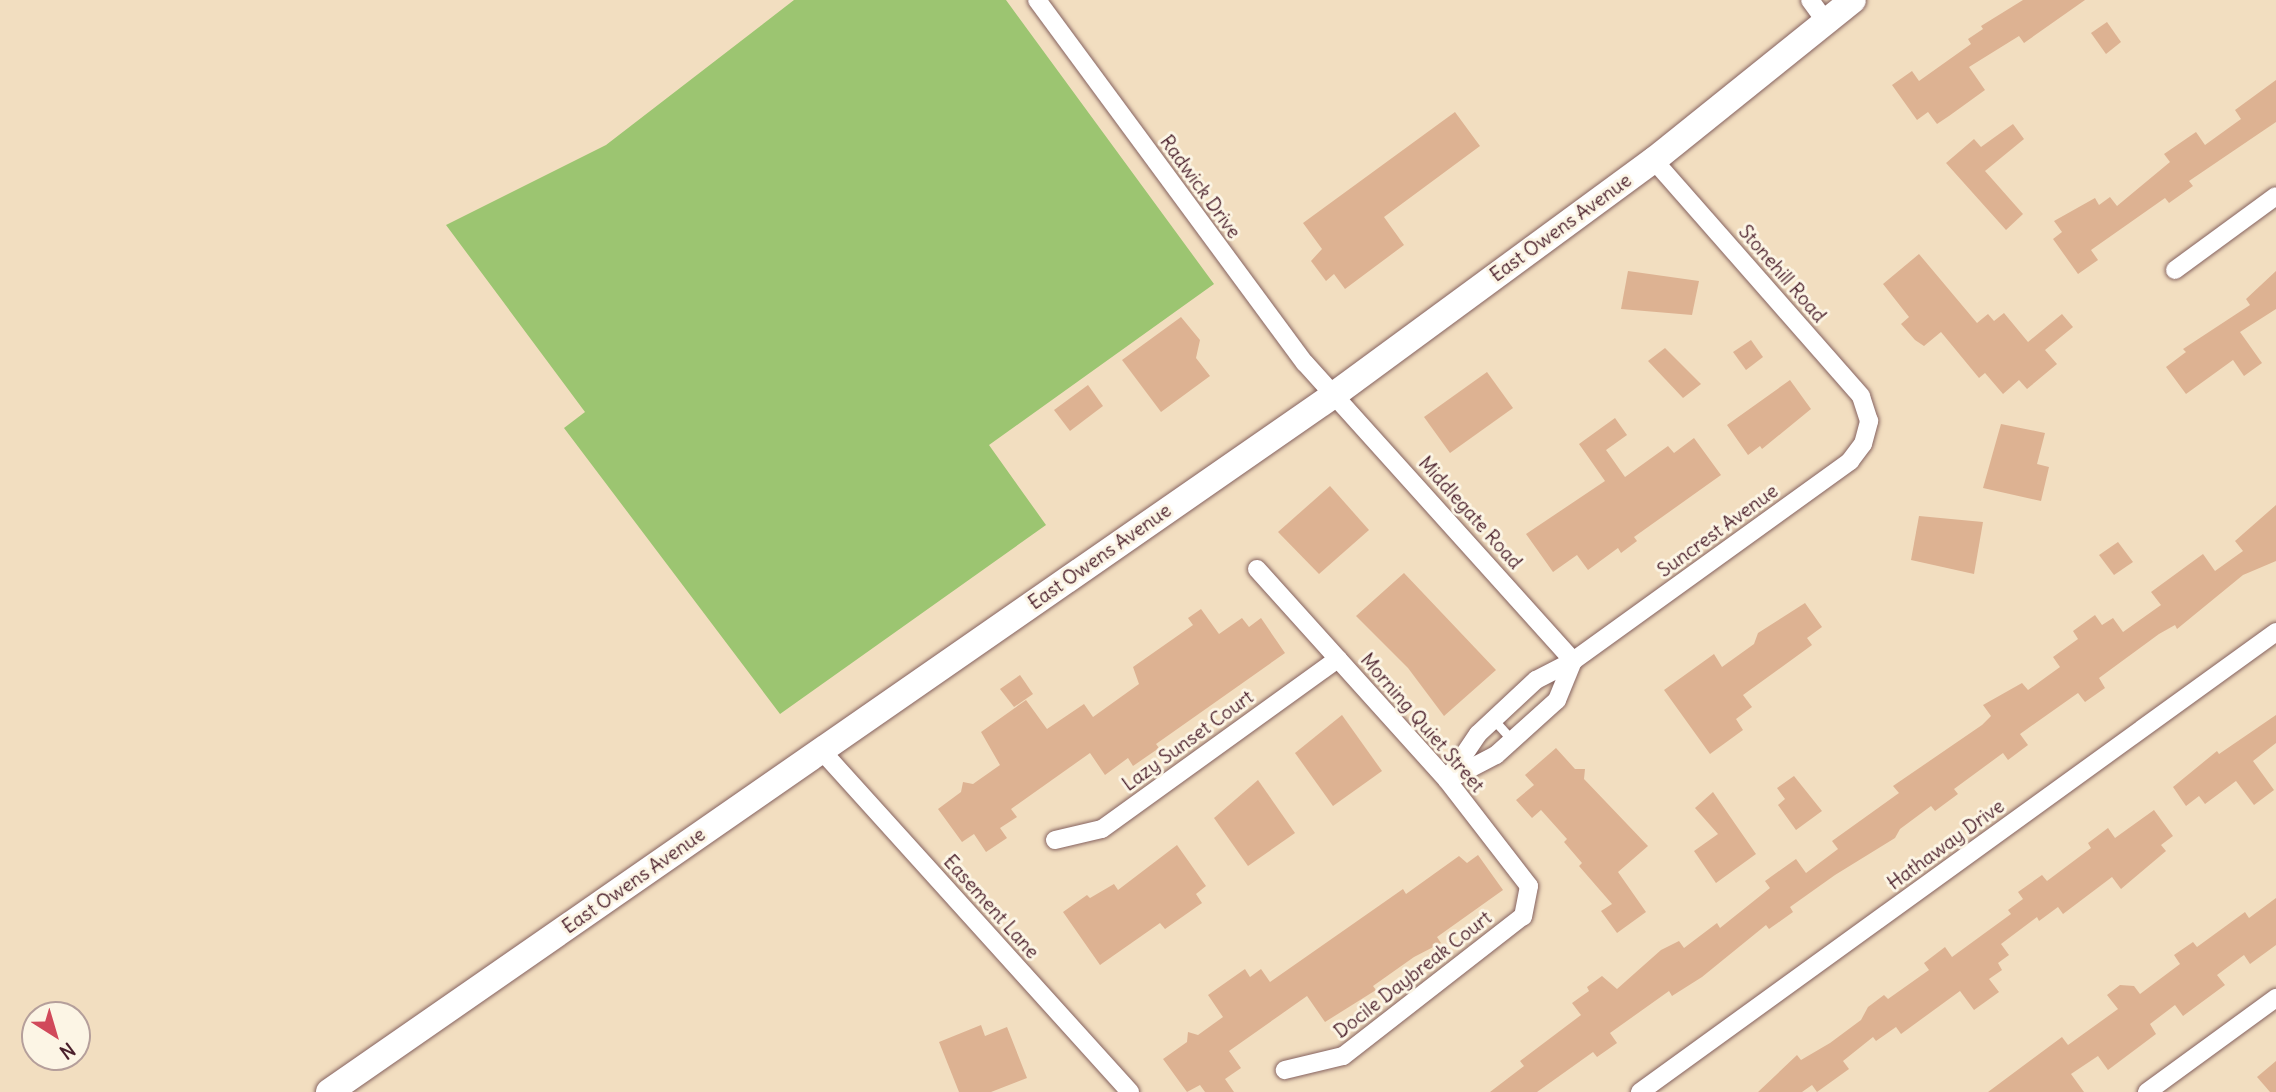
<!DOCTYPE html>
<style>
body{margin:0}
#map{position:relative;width:2276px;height:1092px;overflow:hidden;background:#f2dec0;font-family:Delius,sans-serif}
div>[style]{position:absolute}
.green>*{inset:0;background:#9cc571}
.building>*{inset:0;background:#ddb292}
.roads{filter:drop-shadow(0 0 2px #85625f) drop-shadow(0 0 2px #85625f)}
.lane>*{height:9px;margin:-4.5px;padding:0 4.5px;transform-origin:4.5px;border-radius:4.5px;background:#fff}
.street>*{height:18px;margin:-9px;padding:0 9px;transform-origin:9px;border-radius:9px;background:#fff}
.secondary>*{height:26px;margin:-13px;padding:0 13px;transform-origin:13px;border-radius:13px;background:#fff}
span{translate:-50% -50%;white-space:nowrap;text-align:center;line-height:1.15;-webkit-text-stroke:6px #fcf5e5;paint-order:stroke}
.street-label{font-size:19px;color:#4a1f2b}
.north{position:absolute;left:21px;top:1001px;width:70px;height:70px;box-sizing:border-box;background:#fcf5e5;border:2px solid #b59f9b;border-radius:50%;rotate:143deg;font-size:19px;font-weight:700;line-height:28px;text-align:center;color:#4a1f2b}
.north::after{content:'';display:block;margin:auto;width:24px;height:32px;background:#d1495b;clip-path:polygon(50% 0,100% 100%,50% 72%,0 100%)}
</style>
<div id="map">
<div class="green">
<div style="clip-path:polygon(794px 0,1006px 0,1214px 284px,989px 445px,1046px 525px,780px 714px,564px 428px,585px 412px,446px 225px,606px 145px)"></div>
</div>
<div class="building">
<div style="clip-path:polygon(2023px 0,2085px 0,2024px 43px,2019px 36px,1969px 67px,1985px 90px,1949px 116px,1937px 124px,1928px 112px,1917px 120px,1892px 85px,1912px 71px,1919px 81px,1971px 44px,1968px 39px,1983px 29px,1981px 26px)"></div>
<div style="clip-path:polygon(2107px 22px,2121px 42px,2106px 54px,2091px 33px)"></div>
<div style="clip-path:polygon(2276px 80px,2276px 122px,2189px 181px,2193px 186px,2169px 203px,2165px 198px,2091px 250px,2098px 260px,2078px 274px,2053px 239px,2062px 232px,2054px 221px,2095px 198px,2099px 205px,2110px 197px,2117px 206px,2170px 162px,2164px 154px,2196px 132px,2205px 145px,2241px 119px,2235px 110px)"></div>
<div style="clip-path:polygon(1455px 112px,1480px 146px,1384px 217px,1404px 245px,1345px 289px,1334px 274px,1326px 281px,1311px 261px,1322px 249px,1303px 223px)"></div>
<div style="clip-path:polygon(2013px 124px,2024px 139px,1985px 171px,2023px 214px,2006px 230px,1946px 163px,1974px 139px,1981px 147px)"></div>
<div style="clip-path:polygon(1919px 254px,1977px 323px,1988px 314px,1994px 321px,2004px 313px,2028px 342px,2062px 314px,2073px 327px,2045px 350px,2057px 364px,2027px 389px,2019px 380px,2003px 394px,1985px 373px,1979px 378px,1941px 332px,1924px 346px,1915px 340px,1901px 324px,1909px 317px,1883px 284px)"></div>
<div style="clip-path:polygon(1628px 271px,1699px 281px,1692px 315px,1621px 309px)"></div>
<div style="clip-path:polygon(2276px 271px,2276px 309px,2240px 332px,2262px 363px,2244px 376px,2233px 360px,2186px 394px,2166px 367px,2186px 352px,2183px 349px,2250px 305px,2246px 299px)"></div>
<div style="clip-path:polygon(1181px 317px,1200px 340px,1196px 358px,1210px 376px,1161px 412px,1122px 360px)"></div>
<div style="clip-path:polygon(1751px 340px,1763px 357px,1746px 370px,1733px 352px)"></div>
<div style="clip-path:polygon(1665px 348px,1701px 384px,1683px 398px,1648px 361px)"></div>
<div style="clip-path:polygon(1487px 372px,1513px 408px,1450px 453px,1424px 417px)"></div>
<div style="clip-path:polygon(1790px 380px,1811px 409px,1762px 449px,1760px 446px,1748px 455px,1727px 425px)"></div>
<div style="clip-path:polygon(1088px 385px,1103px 406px,1070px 431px,1054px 410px)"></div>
<div style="clip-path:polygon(1615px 418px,1627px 435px,1606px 450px,1625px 477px,1668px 446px,1674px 453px,1694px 438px,1721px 475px,1634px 537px,1637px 541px,1621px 553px,1618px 548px,1588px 570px,1577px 555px,1553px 572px,1526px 534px,1605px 481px,1579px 444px)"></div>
<div style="clip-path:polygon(2001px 424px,2045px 433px,2037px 464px,2049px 467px,2041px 501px,1983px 488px)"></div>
<div style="clip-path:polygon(1330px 486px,1369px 530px,1319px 574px,1278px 532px)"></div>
<div style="clip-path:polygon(2276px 505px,2276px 561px,2243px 575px,2177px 629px,2175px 625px,2159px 634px,2099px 678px,2105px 688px,2085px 702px,2078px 693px,2020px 734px,2028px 745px,2008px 760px,2003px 753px,1954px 789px,1958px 794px,1935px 811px,1931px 806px,1900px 829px,1895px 838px,1835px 875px,1790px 907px,1793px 912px,1769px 929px,1766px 925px,1702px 977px,1672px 996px,1669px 991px,1610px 1033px,1617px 1043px,1597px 1057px,1593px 1052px,1537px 1092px,1490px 1092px,1524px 1066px,1520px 1061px,1581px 1015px,1572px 1003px,1589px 991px,1587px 987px,1602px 976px,1617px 989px,1661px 950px,1679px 941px,1684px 948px,1717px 923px,1720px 928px,1770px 888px,1765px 881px,1796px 859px,1806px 873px,1838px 849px,1832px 841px,1899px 793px,1893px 786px,1982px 725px,1991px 716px,1983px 705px,2022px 683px,2028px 690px,2060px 667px,2053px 657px,2078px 639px,2073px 631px,2095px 615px,2102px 625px,2113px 618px,2123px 632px,2161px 605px,2151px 592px,2203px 554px,2215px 571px,2243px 551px,2235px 541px)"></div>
<div style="clip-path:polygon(1919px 516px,1983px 522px,1974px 574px,1911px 560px)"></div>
<div style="clip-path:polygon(2118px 542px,2133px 562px,2114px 575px,2099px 555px)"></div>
<div style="clip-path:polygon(1404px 573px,1496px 670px,1444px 716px,1408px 668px,1356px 616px)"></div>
<div style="clip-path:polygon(1805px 603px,1822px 627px,1807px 638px,1812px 645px,1743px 695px,1752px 707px,1736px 719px,1743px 730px,1710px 754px,1664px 690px,1714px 654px,1722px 667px,1754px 644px,1758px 633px)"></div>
<div style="clip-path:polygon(1201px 609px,1219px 634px,1242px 618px,1249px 627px,1261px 618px,1285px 653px,1156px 744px,1159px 748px,1133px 766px,1128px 758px,1105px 775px,1090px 753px,1011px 809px,1017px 817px,1000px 828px,1007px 838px,986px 852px,974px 834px,962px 842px,938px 809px,961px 792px,963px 782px,973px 784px,1000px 765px,981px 732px,1026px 700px,1047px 729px,1084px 704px,1093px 717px,1139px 684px,1133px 667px,1193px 625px,1188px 618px)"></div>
<div style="clip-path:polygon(1020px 675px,1033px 694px,1014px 707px,1000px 689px)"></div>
<div style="clip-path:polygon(1342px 715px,1382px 771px,1333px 806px,1295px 753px)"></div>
<div style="clip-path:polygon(2276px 715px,2276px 743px,2253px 761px,2274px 790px,2254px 805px,2236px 781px,2205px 804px,2199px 796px,2186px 806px,2173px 787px,2217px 751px,2219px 754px)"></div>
<div style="clip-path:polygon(1556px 748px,1575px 769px,1585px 769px,1584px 779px,1648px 846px,1618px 872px,1646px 912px,1617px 933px,1601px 911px,1612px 904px,1579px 866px,1582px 863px,1564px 842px,1567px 839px,1541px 810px,1532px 818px,1516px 800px,1534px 785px,1525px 775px)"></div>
<div style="clip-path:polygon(1794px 776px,1822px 811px,1796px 830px,1778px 805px,1785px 799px,1777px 788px)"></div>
<div style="clip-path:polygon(1258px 780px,1295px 833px,1248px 866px,1214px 818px)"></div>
<div style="clip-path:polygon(1713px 792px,1756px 854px,1716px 883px,1694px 851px,1718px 834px,1695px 808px)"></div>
<div style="clip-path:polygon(2154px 810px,2173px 836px,2161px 845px,2166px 851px,2121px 889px,2112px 877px,2063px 914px,2058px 907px,2039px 921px,2037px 917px,2001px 944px,2009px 955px,1998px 963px,2002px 970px,1989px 979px,1999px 992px,1974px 1010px,1960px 991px,1901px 1034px,1896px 1027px,1876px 1041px,1873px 1037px,1843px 1061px,1849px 1069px,1817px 1092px,1812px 1085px,1802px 1092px,1758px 1092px,1797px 1055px,1801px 1060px,1830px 1043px,1861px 1020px,1868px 1007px,1884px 995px,1888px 999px,1929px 970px,1924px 963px,1945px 947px,1952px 957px,2011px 914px,2008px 910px,2023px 899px,2018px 892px,2042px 875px,2047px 881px,2091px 848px,2088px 843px,2108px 828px,2115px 838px)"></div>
<div style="clip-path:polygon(1177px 845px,1206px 886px,1196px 894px,1202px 903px,1165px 929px,1160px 923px,1100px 965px,1063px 912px,1087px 895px,1090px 898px,1114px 884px,1118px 890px)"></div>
<div style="clip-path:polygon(1478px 855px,1503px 890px,1437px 937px,1441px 943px,1414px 957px,1373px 986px,1376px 990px,1325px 1022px,1307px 996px,1229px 1051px,1241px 1068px,1225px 1079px,1234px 1092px,1205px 1092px,1200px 1085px,1187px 1092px,1163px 1059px,1187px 1042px,1188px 1032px,1198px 1035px,1223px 1017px,1208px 995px,1245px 969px,1250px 977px,1261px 969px,1270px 982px,1403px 889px,1406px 894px,1459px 856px,1467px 863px)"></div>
<div style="clip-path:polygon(2276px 898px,2276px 945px,2250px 964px,2244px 955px,2217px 975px,2225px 985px,2183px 1016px,2175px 1005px,2150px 1024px,2156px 1034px,2108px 1070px,2098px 1056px,2071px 1074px,2084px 1092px,1988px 1092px,2062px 1037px,2068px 1045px,2118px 1009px,2107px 995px,2120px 985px,2134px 986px,2140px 994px,2180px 964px,2174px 955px,2193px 942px,2197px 947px,2245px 912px,2249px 918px)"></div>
<div style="clip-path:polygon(981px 1025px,985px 1036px,1007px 1027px,1027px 1078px,991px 1092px,959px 1092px,939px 1042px)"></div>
<div style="clip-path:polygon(2276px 1061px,2276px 1092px,2270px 1092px,2257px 1077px)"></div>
</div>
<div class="roads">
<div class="lane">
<div style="left:1494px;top:720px;width:27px;rotate:48deg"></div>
</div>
<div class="street">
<div style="left:1037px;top:0;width:451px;rotate:53.6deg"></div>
<div style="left:1305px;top:363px;width:401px;rotate:48deg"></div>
<div style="left:1810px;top:0;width:26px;rotate:54deg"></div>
<div style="left:2175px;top:270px;width:125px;rotate:-36.2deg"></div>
<div style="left:1257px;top:569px;width:284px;rotate:48deg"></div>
<div style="left:1447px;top:780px;width:134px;rotate:52.3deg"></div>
<div style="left:1529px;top:886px;width:31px;rotate:101deg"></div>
<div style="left:1523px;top:916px;width:228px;rotate:142.1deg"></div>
<div style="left:1343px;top:1056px;width:60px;rotate:166.4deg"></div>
<div style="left:821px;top:750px;width:461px;rotate:47.9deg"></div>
<div style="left:1447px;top:780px;width:55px;rotate:-56deg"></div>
<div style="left:1478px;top:734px;width:79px;rotate:-43deg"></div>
<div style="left:1536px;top:680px;width:42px;rotate:-27.2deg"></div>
<div style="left:1573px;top:661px;width:342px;rotate:-35.8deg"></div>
<div style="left:1850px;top:461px;width:21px;rotate:-53deg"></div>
<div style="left:1863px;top:444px;width:24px;rotate:-75deg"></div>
<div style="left:1869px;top:421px;width:26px;rotate:-108deg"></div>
<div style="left:1861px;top:396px;width:314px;rotate:-131.3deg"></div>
<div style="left:1448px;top:780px;width:54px;rotate:-27.5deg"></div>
<div style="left:1496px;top:755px;width:82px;rotate:-42deg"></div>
<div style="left:1557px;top:700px;width:42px;rotate:-67.7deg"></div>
<div style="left:1055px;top:840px;width:48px;rotate:-13.2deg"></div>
<div style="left:1102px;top:829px;width:291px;rotate:-35.8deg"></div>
<div style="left:1640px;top:1092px;width:785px;rotate:-35.88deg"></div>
<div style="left:2147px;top:1092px;width:160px;rotate:-36.1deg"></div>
</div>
<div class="secondary">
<div style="left:329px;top:1092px;width:1224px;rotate:-34.75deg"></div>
<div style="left:1335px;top:394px;width:396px;rotate:-36.3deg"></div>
<div style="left:1654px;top:160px;width:255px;rotate:-38.8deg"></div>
</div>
</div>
<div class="street-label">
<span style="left:1200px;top:187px;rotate:54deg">Radwick Drive</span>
<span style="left:1561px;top:228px;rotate:-36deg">East Owens Avenue</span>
<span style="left:1782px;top:274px;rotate:49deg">Stonehill Road</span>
<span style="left:1470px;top:513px;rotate:48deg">Middlegate Road</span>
<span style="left:1718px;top:531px;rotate:-36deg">Suncrest Avenue</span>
<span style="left:1100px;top:557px;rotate:-35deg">East Owens Avenue</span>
<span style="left:1422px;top:723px;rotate:49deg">Morning Quiet Street</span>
<span style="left:1188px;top:741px;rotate:-36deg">Lazy Sunset Court</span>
<span style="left:1946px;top:845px;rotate:-36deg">Hathaway Drive</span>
<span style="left:634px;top:881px;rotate:-35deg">East Owens Avenue</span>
<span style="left:991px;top:907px;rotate:48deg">Easement Lane</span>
<span style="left:1413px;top:975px;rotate:-38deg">Docile Daybreak Court</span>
</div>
<div class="north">N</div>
</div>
